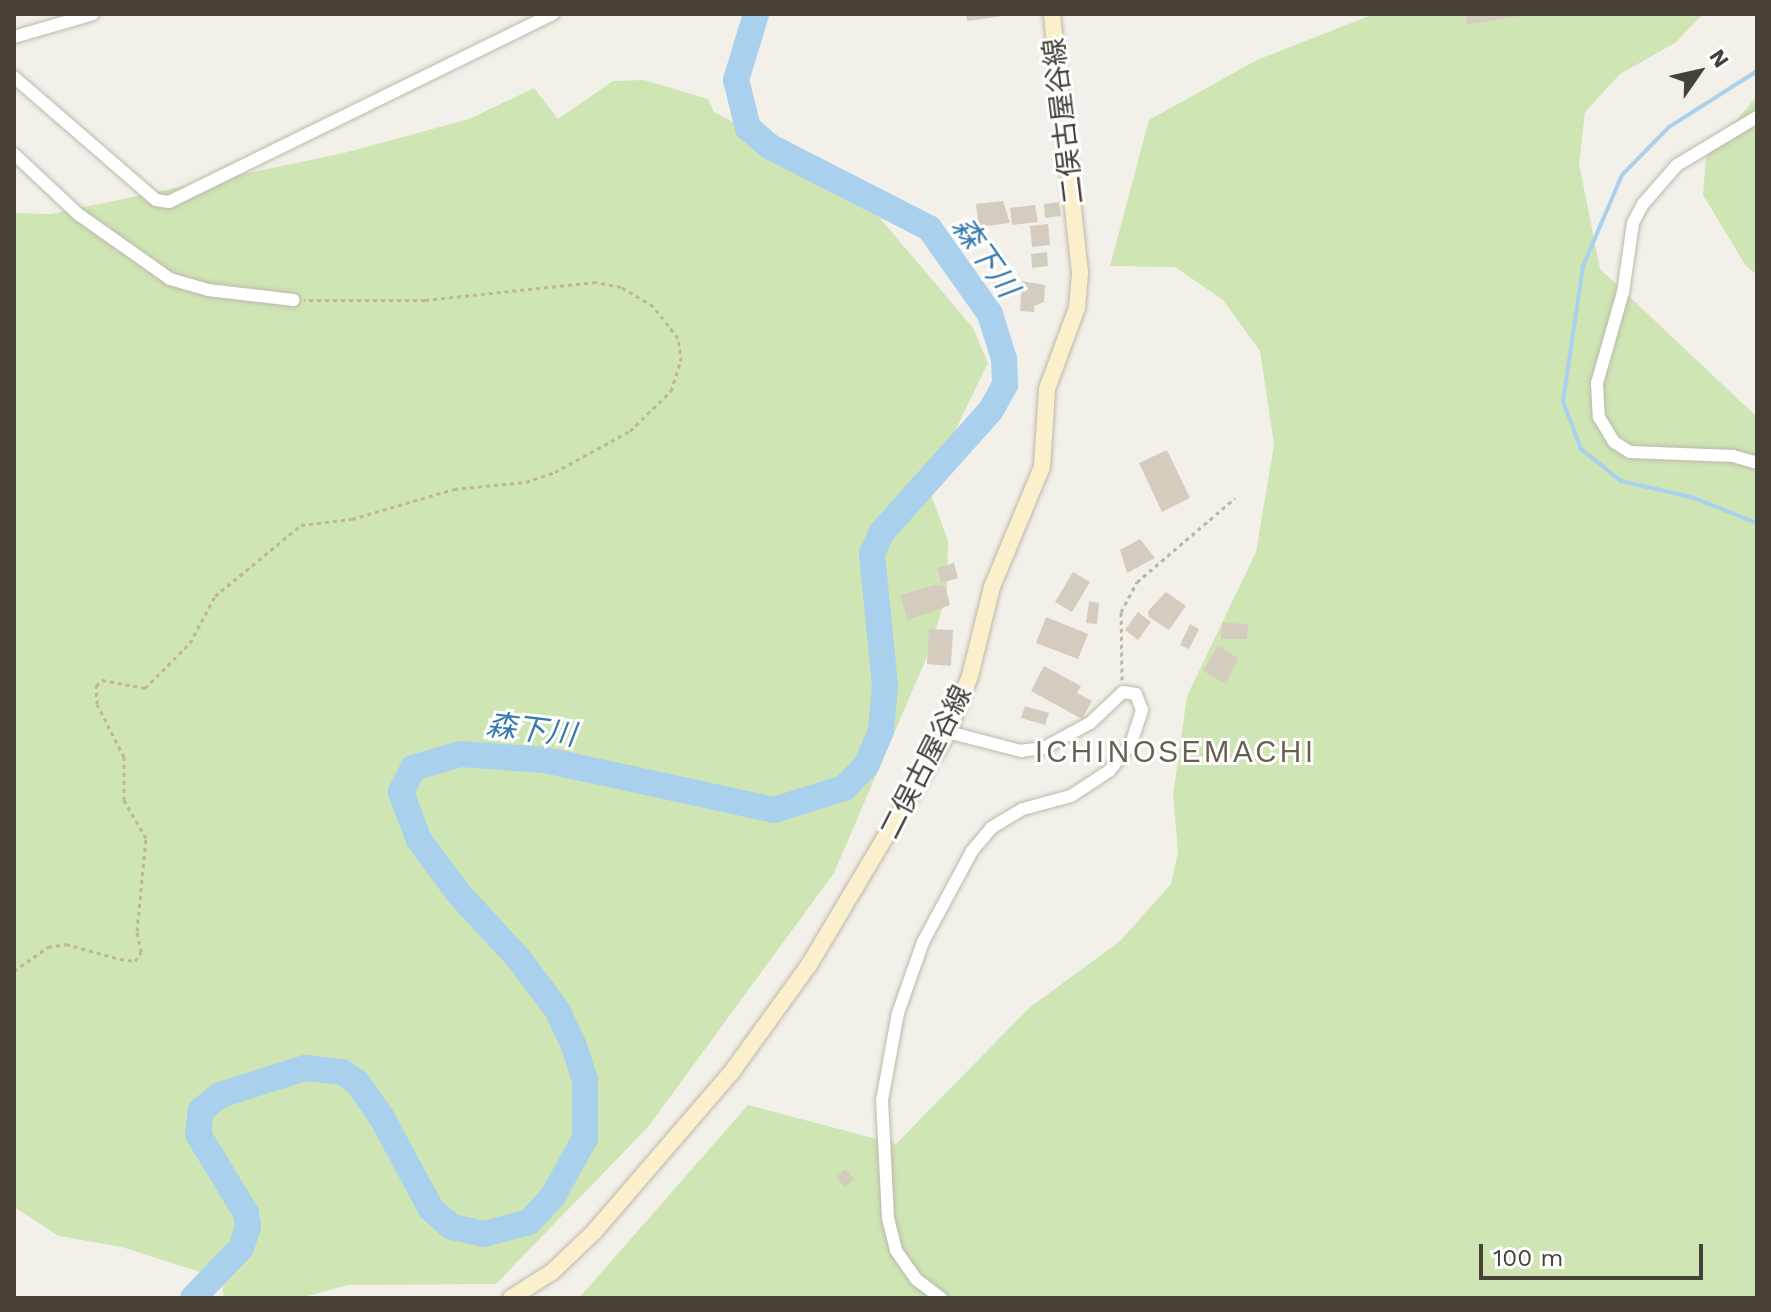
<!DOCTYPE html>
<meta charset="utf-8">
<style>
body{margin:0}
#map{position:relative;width:1771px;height:1312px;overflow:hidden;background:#f3f0e9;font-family:"Work Sans","Noto Sans JP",sans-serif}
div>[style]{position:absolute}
.green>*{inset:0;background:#cfe5b4}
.stream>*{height:4px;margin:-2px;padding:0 2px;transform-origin:2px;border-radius:2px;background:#a9d0ec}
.river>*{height:26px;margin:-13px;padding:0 13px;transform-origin:13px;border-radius:13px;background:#a9d0ec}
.building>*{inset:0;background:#d4ccbf}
.path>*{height:3px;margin-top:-1.5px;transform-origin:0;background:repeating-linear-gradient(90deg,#bfb49e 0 4px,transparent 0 8px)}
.roads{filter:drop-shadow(0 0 2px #beb8ac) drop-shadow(0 0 2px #beb8ac)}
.minor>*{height:12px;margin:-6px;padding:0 6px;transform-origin:6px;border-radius:6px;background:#fff}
.secondary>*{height:16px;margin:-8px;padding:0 8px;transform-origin:8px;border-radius:8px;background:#fbf0cb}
span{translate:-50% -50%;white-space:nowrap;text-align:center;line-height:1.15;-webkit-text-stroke:6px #fff;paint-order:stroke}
.street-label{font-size:28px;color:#474138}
.water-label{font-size:30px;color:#377aac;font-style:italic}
.quarter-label{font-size:32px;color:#695f4f;letter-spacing:2px}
.frame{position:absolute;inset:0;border:16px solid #474138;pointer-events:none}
.north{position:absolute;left:1659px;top:32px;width:80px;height:80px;-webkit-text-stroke:6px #fff;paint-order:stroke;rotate:56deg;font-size:22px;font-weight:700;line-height:32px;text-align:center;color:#474138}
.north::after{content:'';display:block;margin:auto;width:28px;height:36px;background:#474138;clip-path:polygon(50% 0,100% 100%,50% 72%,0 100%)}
.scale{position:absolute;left:1479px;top:1244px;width:224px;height:36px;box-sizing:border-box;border:4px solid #474138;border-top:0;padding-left:10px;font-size:24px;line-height:28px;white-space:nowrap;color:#474138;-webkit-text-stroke:6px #fff;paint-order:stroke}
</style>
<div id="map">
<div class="green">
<div style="clip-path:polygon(1374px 14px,1703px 14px,1675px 43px,1620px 74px,1585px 112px,1579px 164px,1600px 269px,1757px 417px,1757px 1298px,579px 1298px,748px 1105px,896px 1144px,1029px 1008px,1120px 941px,1171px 884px,1178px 852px,1173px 796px,1187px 696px,1256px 552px,1274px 445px,1260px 351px,1223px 300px,1175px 267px,1110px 266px,1149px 120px,1257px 60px)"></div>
<div style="clip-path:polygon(644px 80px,708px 99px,714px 112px,851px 184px,973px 328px,988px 363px,928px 486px,948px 541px,947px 594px,926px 659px,834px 873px,648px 1127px,496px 1284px,348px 1285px,300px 1298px,224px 1298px,222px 1285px,203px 1273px,122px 1247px,59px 1236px,14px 1207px,14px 213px,51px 214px,344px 153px,469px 119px,534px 88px,558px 119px,613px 81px)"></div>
<div style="clip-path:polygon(1757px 96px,1757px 275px,1746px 266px,1703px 195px,1706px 157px)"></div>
</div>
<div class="stream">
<div style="left:1757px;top:71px;width:104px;rotate:147.5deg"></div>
<div style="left:1669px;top:127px;width:67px;rotate:134.4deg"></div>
<div style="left:1622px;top:175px;width:99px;rotate:113.2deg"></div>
<div style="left:1583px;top:266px;width:137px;rotate:98.4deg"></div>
<div style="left:1563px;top:402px;width:50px;rotate:69deg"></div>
<div style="left:1581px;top:449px;width:51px;rotate:38.7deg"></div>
<div style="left:1621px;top:481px;width:72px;rotate:12.9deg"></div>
<div style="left:1691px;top:497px;width:71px;rotate:21.5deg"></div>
</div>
<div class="river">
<div style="left:193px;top:1298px;width:69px;rotate:-46.2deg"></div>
<div style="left:241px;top:1248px;width:23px;rotate:-72deg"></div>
<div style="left:248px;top:1226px;width:13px;rotate:-99deg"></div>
<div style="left:246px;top:1213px;width:92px;rotate:-121.3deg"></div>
<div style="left:198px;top:1134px;width:24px;rotate:-83deg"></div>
<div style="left:201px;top:1110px;width:24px;rotate:-38deg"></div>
<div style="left:220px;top:1095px;width:89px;rotate:-17.6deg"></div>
<div style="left:305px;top:1068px;width:37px;rotate:6deg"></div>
<div style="left:342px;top:1072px;width:18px;rotate:34deg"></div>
<div style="left:357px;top:1082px;width:44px;rotate:55.2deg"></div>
<div style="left:382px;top:1118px;width:103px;rotate:61.7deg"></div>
<div style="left:431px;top:1209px;width:28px;rotate:41deg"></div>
<div style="left:452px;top:1227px;width:33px;rotate:12deg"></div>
<div style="left:484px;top:1234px;width:47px;rotate:-14.9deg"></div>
<div style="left:529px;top:1222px;width:35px;rotate:-47deg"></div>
<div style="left:553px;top:1196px;width:66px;rotate:-61.1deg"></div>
<div style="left:585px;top:1138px;width:58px;rotate:-90deg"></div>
<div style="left:585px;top:1080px;width:36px;rotate:-108deg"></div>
<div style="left:574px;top:1046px;width:38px;rotate:-115deg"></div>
<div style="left:558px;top:1011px;width:65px;rotate:-126.9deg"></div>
<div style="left:519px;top:959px;width:88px;rotate:-132.7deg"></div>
<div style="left:459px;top:894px;width:67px;rotate:-126.5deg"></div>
<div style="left:419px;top:840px;width:51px;rotate:-110.6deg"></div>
<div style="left:401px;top:792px;width:27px;rotate:-63deg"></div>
<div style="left:413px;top:768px;width:49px;rotate:-16.6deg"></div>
<div style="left:460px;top:754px;width:85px;rotate:4deg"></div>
<div style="left:545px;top:760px;width:234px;rotate:12.3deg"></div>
<div style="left:774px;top:810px;width:73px;rotate:-17.4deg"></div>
<div style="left:844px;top:788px;width:31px;rotate:-45deg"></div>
<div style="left:866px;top:766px;width:39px;rotate:-67deg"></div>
<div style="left:881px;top:730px;width:45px;rotate:-84.9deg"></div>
<div style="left:885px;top:685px;width:132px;rotate:-95.7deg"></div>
<div style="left:872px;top:554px;width:24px;rotate:-66deg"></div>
<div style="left:882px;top:532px;width:164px;rotate:-48.2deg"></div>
<div style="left:991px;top:410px;width:29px;rotate:-61deg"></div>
<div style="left:1005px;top:385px;width:26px;rotate:-92deg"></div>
<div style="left:1004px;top:359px;width:47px;rotate:-107.3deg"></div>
<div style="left:990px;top:314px;width:105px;rotate:-125.3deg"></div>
<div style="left:929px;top:228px;width:180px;rotate:-152.9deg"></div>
<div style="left:769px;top:146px;width:28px;rotate:-139deg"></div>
<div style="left:748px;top:128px;width:49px;rotate:-104deg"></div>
<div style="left:736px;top:80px;width:69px;rotate:-73.1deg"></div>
</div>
<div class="building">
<div style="clip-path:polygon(966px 14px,1002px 14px,1003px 16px,967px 21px)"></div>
<div style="clip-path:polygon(1465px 14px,1519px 14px,1519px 16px,1467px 25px)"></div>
<div style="clip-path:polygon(1003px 201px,1010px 223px,979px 227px,976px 204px)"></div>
<div style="clip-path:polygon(1059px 202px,1061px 216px,1045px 218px,1044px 204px)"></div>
<div style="clip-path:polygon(1035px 205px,1038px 222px,1012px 225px,1010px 208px)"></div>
<div style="clip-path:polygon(1048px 224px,1050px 245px,1032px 247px,1030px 226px)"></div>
<div style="clip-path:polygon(1047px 252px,1048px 266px,1032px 268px,1031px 254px)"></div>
<div style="clip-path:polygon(1022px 281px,1045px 285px,1044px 302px,1034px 306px,1034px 312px,1020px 311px)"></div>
<div style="clip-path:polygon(1167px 450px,1190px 498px,1162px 512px,1139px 463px)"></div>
<div style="clip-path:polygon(1140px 539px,1155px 558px,1127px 573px,1120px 550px)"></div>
<div style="clip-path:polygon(954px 563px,958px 578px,941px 583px,937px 568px)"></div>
<div style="clip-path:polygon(1073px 572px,1090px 582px,1072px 612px,1055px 602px)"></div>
<div style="clip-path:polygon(935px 585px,945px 586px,950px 605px,908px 620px,900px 595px)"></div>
<div style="clip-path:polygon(1166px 592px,1186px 606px,1169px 630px,1149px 617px,1148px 611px)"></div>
<div style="clip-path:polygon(1089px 601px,1099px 603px,1097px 624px,1086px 623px)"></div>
<div style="clip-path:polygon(1138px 612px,1151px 622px,1138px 640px,1125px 630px)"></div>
<div style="clip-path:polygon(1046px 617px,1088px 634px,1078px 659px,1036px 643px)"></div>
<div style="clip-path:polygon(1222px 623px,1248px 624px,1247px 639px,1221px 639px)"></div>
<div style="clip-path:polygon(1190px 624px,1199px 629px,1189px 649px,1180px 645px)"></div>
<div style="clip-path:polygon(929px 629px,953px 630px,951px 666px,927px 664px)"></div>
<div style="clip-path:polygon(1218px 646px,1238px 658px,1226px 684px,1203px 671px)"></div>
<div style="clip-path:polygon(1044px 666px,1081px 686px,1077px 693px,1092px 701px,1082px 719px,1031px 691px)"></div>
<div style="clip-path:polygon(1025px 706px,1049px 713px,1045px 725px,1021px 718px)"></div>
<div style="clip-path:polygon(845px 1169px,854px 1179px,845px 1187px,836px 1177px)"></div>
</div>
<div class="path">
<div style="left:1122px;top:680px;width:68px;rotate:-90.8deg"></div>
<div style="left:1121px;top:612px;width:34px;rotate:-62deg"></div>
<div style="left:1137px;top:582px;width:129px;rotate:-40.6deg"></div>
<div style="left:14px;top:971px;width:42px;rotate:-35.2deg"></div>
<div style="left:48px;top:947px;width:18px;rotate:-9deg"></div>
<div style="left:66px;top:944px;width:56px;rotate:15.5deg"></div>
<div style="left:120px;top:959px;width:15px;rotate:8deg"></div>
<div style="left:135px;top:961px;width:11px;rotate:-56deg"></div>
<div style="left:141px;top:952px;width:21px;rotate:-101deg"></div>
<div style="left:137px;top:931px;width:93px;rotate:-84.5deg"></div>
<div style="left:146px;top:838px;width:44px;rotate:-120.1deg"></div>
<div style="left:124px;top:800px;width:43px;rotate:-90deg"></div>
<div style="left:124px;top:757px;width:59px;rotate:-117deg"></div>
<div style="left:97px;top:704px;width:18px;rotate:-93deg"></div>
<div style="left:96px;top:686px;width:8px;rotate:-45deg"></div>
<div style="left:102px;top:680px;width:44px;rotate:10.5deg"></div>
<div style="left:145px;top:688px;width:64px;rotate:-45deg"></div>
<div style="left:190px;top:643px;width:53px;rotate:-62deg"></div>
<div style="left:215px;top:596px;width:112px;rotate:-39.5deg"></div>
<div style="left:301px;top:525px;width:51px;rotate:-6.7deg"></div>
<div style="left:352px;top:519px;width:106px;rotate:-16.4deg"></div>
<div style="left:454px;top:489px;width:72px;rotate:-5.6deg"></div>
<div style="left:526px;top:482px;width:31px;rotate:-19deg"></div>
<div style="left:555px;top:472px;width:85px;rotate:-28.7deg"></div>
<div style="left:630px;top:431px;width:57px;rotate:-44.3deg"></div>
<div style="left:671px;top:391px;width:32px;rotate:-72deg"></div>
<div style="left:681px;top:361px;width:23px;rotate:-97deg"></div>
<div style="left:678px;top:338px;width:41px;rotate:-128deg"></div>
<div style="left:653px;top:306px;width:37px;rotate:-149deg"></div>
<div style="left:621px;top:287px;width:25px;rotate:-169deg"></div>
<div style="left:596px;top:282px;width:172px;rotate:174deg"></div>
<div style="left:425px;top:300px;width:121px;rotate:180deg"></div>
</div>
<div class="roads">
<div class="minor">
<div style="left:14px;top:37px;width:82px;rotate:-16.2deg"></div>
<div style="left:14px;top:77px;width:188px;rotate:40.9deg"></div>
<div style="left:156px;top:200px;width:13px;rotate:9deg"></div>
<div style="left:169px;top:202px;width:428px;rotate:-26.1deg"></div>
<div style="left:1757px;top:117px;width:93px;rotate:149deg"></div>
<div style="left:1677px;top:165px;width:52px;rotate:131.1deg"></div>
<div style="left:1643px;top:204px;width:21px;rotate:118deg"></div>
<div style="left:1633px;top:223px;width:70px;rotate:98.2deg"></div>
<div style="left:1623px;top:292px;width:95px;rotate:105.9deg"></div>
<div style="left:1597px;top:383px;width:34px;rotate:87deg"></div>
<div style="left:1599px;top:417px;width:29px;rotate:59deg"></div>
<div style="left:1614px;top:442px;width:19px;rotate:32deg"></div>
<div style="left:1630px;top:452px;width:103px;rotate:2.2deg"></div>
<div style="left:1733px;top:456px;width:25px;rotate:16deg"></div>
<div style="left:14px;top:154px;width:88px;rotate:43.2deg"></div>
<div style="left:78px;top:214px;width:113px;rotate:35.2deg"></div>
<div style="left:170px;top:279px;width:40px;rotate:16deg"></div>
<div style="left:208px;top:290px;width:86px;rotate:6.7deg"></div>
<div style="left:941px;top:1298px;width:31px;rotate:-143deg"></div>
<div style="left:916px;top:1279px;width:35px;rotate:-125deg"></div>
<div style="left:896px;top:1250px;width:33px;rotate:-104deg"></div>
<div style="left:888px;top:1218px;width:118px;rotate:-92.9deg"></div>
<div style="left:882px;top:1100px;width:88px;rotate:-79.6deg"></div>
<div style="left:898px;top:1013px;width:75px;rotate:-70.6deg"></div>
<div style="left:923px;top:942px;width:103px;rotate:-61.7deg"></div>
<div style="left:972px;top:851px;width:30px;rotate:-50deg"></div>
<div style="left:991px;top:828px;width:37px;rotate:-31deg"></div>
<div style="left:1023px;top:809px;width:50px;rotate:-15.2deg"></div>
<div style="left:1071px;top:796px;width:45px;rotate:-33.3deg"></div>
<div style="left:1109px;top:771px;width:35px;rotate:-51deg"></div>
<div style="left:1131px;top:744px;width:36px;rotate:-72deg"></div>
<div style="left:1142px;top:710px;width:17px;rotate:-111deg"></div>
<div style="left:1136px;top:694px;width:13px;rotate:-171deg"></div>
<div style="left:1123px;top:692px;width:45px;rotate:136.8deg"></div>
<div style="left:1090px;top:723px;width:52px;rotate:151.5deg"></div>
<div style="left:1044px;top:748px;width:23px;rotate:173deg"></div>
<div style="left:1021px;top:751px;width:75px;rotate:-165.4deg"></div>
</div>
<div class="secondary">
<div style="left:511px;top:1298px;width:49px;rotate:-32.4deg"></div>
<div style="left:552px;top:1272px;width:58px;rotate:-43.6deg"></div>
<div style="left:594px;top:1232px;width:210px;rotate:-49.3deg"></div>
<div style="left:731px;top:1073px;width:133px;rotate:-54.2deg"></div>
<div style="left:809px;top:965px;width:271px;rotate:-59.2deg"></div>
<div style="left:948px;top:732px;width:60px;rotate:-68.6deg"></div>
<div style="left:970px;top:676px;width:92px;rotate:-76.1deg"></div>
<div style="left:992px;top:587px;width:130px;rotate:-67.4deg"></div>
<div style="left:1042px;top:467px;width:78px;rotate:-86.3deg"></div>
<div style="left:1047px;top:389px;width:86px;rotate:-69.7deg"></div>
<div style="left:1077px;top:308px;width:35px;rotate:-85deg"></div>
<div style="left:1080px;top:273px;width:261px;rotate:-96.2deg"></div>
</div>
</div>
<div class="street-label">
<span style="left:1064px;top:121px;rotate:-97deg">二俣古屋谷線</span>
<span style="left:926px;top:762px;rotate:-63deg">二俣古屋谷線</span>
</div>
<div class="water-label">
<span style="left:985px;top:257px;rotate:55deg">森下川</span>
<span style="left:531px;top:730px;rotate:7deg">森下川</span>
</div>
<div class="quarter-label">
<span style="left:1175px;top:751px">ICHINOSEMACHI</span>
</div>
<div class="frame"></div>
<div class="north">N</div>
<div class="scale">100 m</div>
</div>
